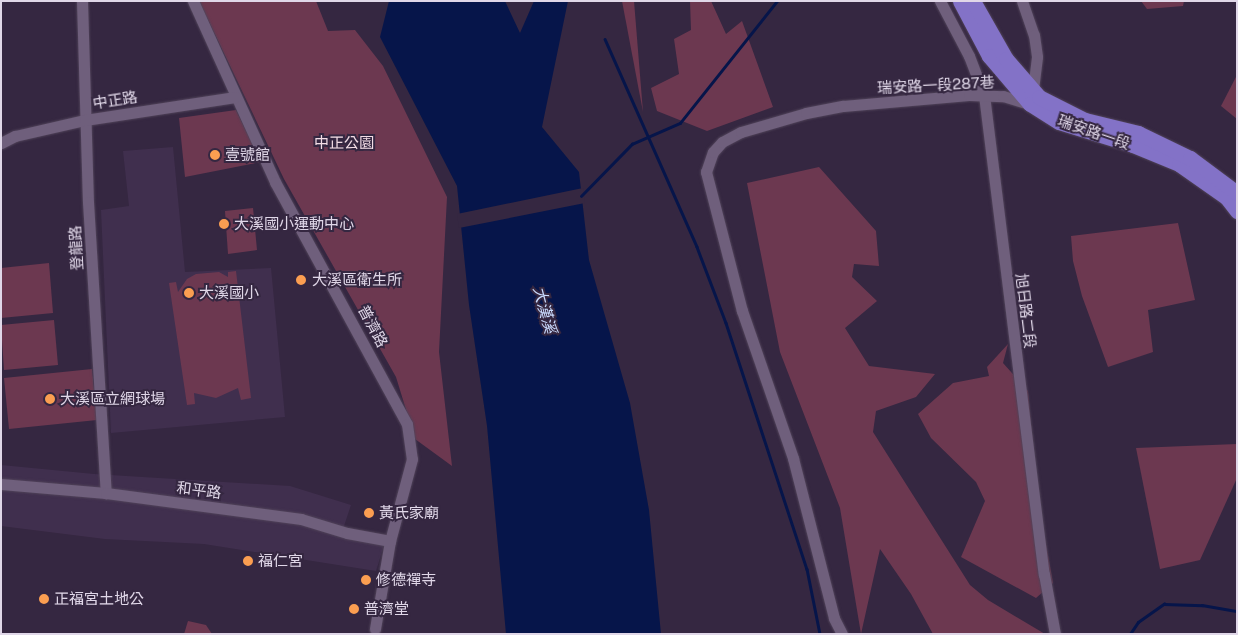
<!DOCTYPE html>
<meta charset="utf-8">
<style>
body{margin:0}
#map{position:relative;width:1238px;height:635px;overflow:hidden;background:#352741;font-family:"Public Sans","Noto Sans TC",sans-serif}
div>[style]{position:absolute}
.built>*{inset:0;background:#402f4e}
.green>*{inset:0;background:#6c3850}
.water>*{inset:0;background:#06154a}
.pier>*{inset:0;background:#352741}
.stream>*{height:2.5px;margin:-1.25px;padding:0 1.25px;transform-origin:1.25px;border-radius:1.25px;background:#06154a}
.roads{filter:drop-shadow(0 0 1px #504359) drop-shadow(0 0 1px #504359)}
.minor>*{height:11px;margin:-5.5px;padding:0 5.5px;transform-origin:5.5px;border-radius:5.5px;background:#6f5f7c}
.major>*{height:15px;margin:-7.5px;padding:0 7.5px;transform-origin:7.5px;border-radius:7.5px;background:#8372c7}
.dots>*{width:14px;height:14px;translate:-50% -50%;box-sizing:border-box;border:2px solid #352741;border-radius:50%}
span{translate:-50% -50%;white-space:nowrap;text-align:center;line-height:1.15;-webkit-text-stroke:4px #352741;paint-order:stroke}
.street-label{font-size:15px;color:#e0d7e8}
.park-label{font-size:15px;color:#f2dce5}
.poi-label{font-size:15px;color:#e0d7e8}
.left{translate:0 -50%;text-align:left}
.water-label{font-size:16px;color:#cadbfe;font-style:italic}
.frame{position:absolute;inset:0;border:2px solid #e0d7e8;pointer-events:none}
</style>
<div id="map">
<div class="built">
<div style="clip-path:polygon(173px 147px,185px 272px,271px 268px,285px 417px,111px 433px,101px 210px,129px 206px,123px 151px)"></div>
<div style="clip-path:polygon(1px 465px,94px 474px,290px 486px,351px 505px,341px 535px,384px 545px,376px 571px,204px 544px,105px 539px,1px 526px)"></div>
</div>
<div class="green">
<div style="clip-path:polygon(199px 1px,316px 1px,328px 31px,355px 30px,383px 66px,447px 197px,439px 352px,452px 466px,415px 439px,396px 377px,284px 179px)"></div>
<div style="clip-path:polygon(622px 1px,634px 1px,643px 112px)"></div>
<div style="clip-path:polygon(690px 1px,711px 1px,726px 34px,742px 21px,773px 107px,707px 131px,657px 111px,651px 88px,679px 74px,674px 39px,691px 30px)"></div>
<div style="clip-path:polygon(1141px 1px,1184px 1px,1183px 6px,1147px 9px)"></div>
<div style="clip-path:polygon(1237px 75px,1237px 119px,1221px 106px)"></div>
<div style="clip-path:polygon(236px 110px,261px 162px,185px 177px,179px 118px)"></div>
<div style="clip-path:polygon(819px 167px,876px 231px,879px 266px,854px 264px,852px 277px,877px 301px,845px 328px,869px 366px,935px 374px,916px 397px,876px 411px,873px 432px,970px 585px,988px 600px,1045px 634px,933px 634px,911px 594px,880px 549px,861px 634px,840px 508px,780px 352px,747px 183px)"></div>
<div style="clip-path:polygon(253px 208px,257px 250px,228px 254px,225px 211px)"></div>
<div style="clip-path:polygon(1178px 223px,1195px 300px,1148px 310px,1153px 352px,1108px 367px,1082px 296px,1073px 261px,1071px 236px)"></div>
<div style="clip-path:polygon(49px 263px,53px 313px,1px 318px,1px 268px)"></div>
<div style="clip-path:polygon(236px 271px,251px 398px,241px 400px,238px 388px,216px 398px,194px 393px,195px 404px,187px 405px,169px 283px,176px 282px,178px 292px,187px 279px,196px 274px,219px 272px,228px 277px,228px 272px)"></div>
<div style="clip-path:polygon(54px 320px,58px 365px,4px 370px,1px 325px)"></div>
<div style="clip-path:polygon(1008px 344px,1003px 363px,1028px 391px,1038px 499px,1053px 583px,1036px 598px,961px 557px,985px 501px,976px 482px,931px 438px,918px 414px,953px 383px,989px 376px,987px 367px)"></div>
<div style="clip-path:polygon(92px 369px,97px 420px,9px 429px,4px 378px)"></div>
<div style="clip-path:polygon(1237px 444px,1237px 478px,1200px 560px,1160px 569px,1136px 448px)"></div>
<div style="clip-path:polygon(188px 621px,206px 625px,212px 634px,184px 634px)"></div>
</div>
<div class="water">
<div style="clip-path:polygon(389px 1px,505px 1px,520px 33px,534px 1px,568px 1px,542px 127px,579px 172px,589px 260px,630px 403px,649px 510px,661px 634px,506px 634px,487px 426px,469px 305px,457px 186px,380px 37px)"></div>
</div>
<div class="pier">
<div style="clip-path:polygon(583px 188px,585px 203px,459px 228px,457px 214px)"></div>
</div>
<div class="stream">
<div style="left:605px;top:39px;width:227px;rotate:66.1deg"></div>
<div style="left:697px;top:247px;width:81px;rotate:69.1deg"></div>
<div style="left:726px;top:323px;width:259px;rotate:71.8deg"></div>
<div style="left:807px;top:569px;width:66px;rotate:78.7deg"></div>
<div style="left:581px;top:196px;width:73px;rotate:-45.6deg"></div>
<div style="left:632px;top:144px;width:52px;rotate:-23.6deg"></div>
<div style="left:680px;top:123px;width:156px;rotate:-51.5deg"></div>
<div style="left:1130px;top:634px;width:14px;rotate:-56deg"></div>
<div style="left:1138px;top:622px;width:32px;rotate:-35deg"></div>
<div style="left:1164px;top:604px;width:38px;rotate:2deg"></div>
<div style="left:1202px;top:605px;width:36px;rotate:10deg"></div>
</div>
<div class="roads">
<div class="minor">
<div style="left:82px;top:1px;width:201px;rotate:88.3deg"></div>
<div style="left:88px;top:202px;width:292px;rotate:86.5deg"></div>
<div style="left:193px;top:1px;width:199px;rotate:65.6deg"></div>
<div style="left:275px;top:182px;width:276px;rotate:61.4deg"></div>
<div style="left:407px;top:424px;width:35px;rotate:82deg"></div>
<div style="left:412px;top:459px;width:85px;rotate:105deg"></div>
<div style="left:390px;top:541px;width:89px;rotate:99.7deg"></div>
<div style="left:940px;top:1px;width:62px;rotate:62.2deg"></div>
<div style="left:969px;top:56px;width:42px;rotate:69deg"></div>
<div style="left:984px;top:95px;width:483px;rotate:82.9deg"></div>
<div style="left:1044px;top:574px;width:61px;rotate:79.6deg"></div>
<div style="left:1022px;top:1px;width:36px;rotate:71deg"></div>
<div style="left:1034px;top:35px;width:22px;rotate:82deg"></div>
<div style="left:1037px;top:57px;width:31px;rotate:97deg"></div>
<div style="left:1033px;top:88px;width:7px;rotate:153deg"></div>
<div style="left:1px;top:143px;width:16px;rotate:-27deg"></div>
<div style="left:15px;top:136px;width:72px;rotate:-12.9deg"></div>
<div style="left:85px;top:120px;width:152px;rotate:-8.7deg"></div>
<div style="left:1px;top:484px;width:105px;rotate:4.9deg"></div>
<div style="left:106px;top:493px;width:197px;rotate:7.6deg"></div>
<div style="left:301px;top:519px;width:48px;rotate:16.9deg"></div>
<div style="left:347px;top:533px;width:44px;rotate:10.5deg"></div>
<div style="left:842px;top:634px;width:18px;rotate:-117deg"></div>
<div style="left:834px;top:618px;width:165px;rotate:-104.4deg"></div>
<div style="left:793px;top:458px;width:156px;rotate:-109.1deg"></div>
<div style="left:742px;top:311px;width:144px;rotate:-104.5deg"></div>
<div style="left:706px;top:172px;width:21px;rotate:-71deg"></div>
<div style="left:713px;top:152px;width:13px;rotate:-48deg"></div>
<div style="left:722px;top:142px;width:21px;rotate:-28deg"></div>
<div style="left:741px;top:132px;width:68px;rotate:-16.3deg"></div>
<div style="left:806px;top:113px;width:38px;rotate:-11deg"></div>
<div style="left:843px;top:106px;width:126px;rotate:-5deg"></div>
<div style="left:969px;top:95px;width:34px;rotate:2deg"></div>
<div style="left:1003px;top:96px;width:28px;rotate:17deg"></div>
</div>
<div class="major">
<div style="left:960px;top:1px;width:62px;rotate:62.2deg"></div>
<div style="left:989px;top:56px;width:63px;rotate:49.5deg"></div>
<div style="left:1030px;top:104px;width:34px;rotate:32deg"></div>
<div style="left:1059px;top:122px;width:77px;rotate:17.3deg"></div>
<div style="left:1133px;top:145px;width:50px;rotate:22.4deg"></div>
<div style="left:1179px;top:164px;width:57px;rotate:35.1deg"></div>
<div style="left:1226px;top:197px;width:18px;rotate:52deg"></div>
<div style="left:973px;top:1px;width:67px;rotate:60.4deg"></div>
<div style="left:1006px;top:59px;width:50px;rotate:49deg"></div>
<div style="left:1039px;top:97px;width:51px;rotate:26.6deg"></div>
<div style="left:1085px;top:120px;width:55px;rotate:13.8deg"></div>
<div style="left:1138px;top:133px;width:58px;rotate:25.7deg"></div>
<div style="left:1190px;top:158px;width:59px;rotate:36.7deg"></div>
</div>
</div>
<div class="dots">
<div style="left:215px;top:155px;background:#fb9e51"></div>
<div style="left:224px;top:224px;background:#fb9e51"></div>
<div style="left:301px;top:280px;background:#fb9e51"></div>
<div style="left:189px;top:293px;background:#fb9e51"></div>
<div style="left:50px;top:399px;background:#fb9e51"></div>
<div style="left:369px;top:513px;background:#fb9e51"></div>
<div style="left:248px;top:561px;background:#fb9e51"></div>
<div style="left:366px;top:580px;background:#fb9e51"></div>
<div style="left:44px;top:599px;background:#fb9e51"></div>
<div style="left:354px;top:609px;background:#fb9e51"></div>
</div>
<div class="street-label">
<span style="left:936px;top:85px;rotate:-3deg">瑞安路一段287巷</span>
<span style="left:115px;top:100px;rotate:-9deg">中正路</span>
<span style="left:1094px;top:132px;rotate:19deg">瑞安路一段</span>
<span style="left:76px;top:248px;rotate:-93deg">登龍路</span>
<span style="left:1026px;top:311px;rotate:83deg">旭日路二段</span>
<span style="left:373px;top:326px;rotate:62deg">普濟路</span>
<span style="left:199px;top:490px;rotate:7deg">和平路</span>
</div>
<div class="park-label">
<span style="left:344px;top:143px">中正公園</span>
</div>
<div class="poi-label">
<span class="left" style="left:225px;top:155px">壹號館</span>
<span class="left" style="left:234px;top:224px">大溪國小運動中心</span>
<span class="left" style="left:312px;top:280px">大溪區衛生所</span>
<span class="left" style="left:199px;top:293px">大溪國小</span>
<span class="left" style="left:60px;top:399px">大溪區立網球場</span>
<span class="left" style="left:379px;top:513px">黃氏家廟</span>
<span class="left" style="left:258px;top:561px">福仁宮</span>
<span class="left" style="left:376px;top:580px">修德禪寺</span>
<span class="left" style="left:54px;top:599px">正福宮土地公</span>
<span class="left" style="left:364px;top:609px">普濟堂</span>
</div>
<div class="water-label">
<span style="left:544px;top:310px;rotate:75deg">大漢溪</span>
</div>
<div class="frame"></div>
</div>
